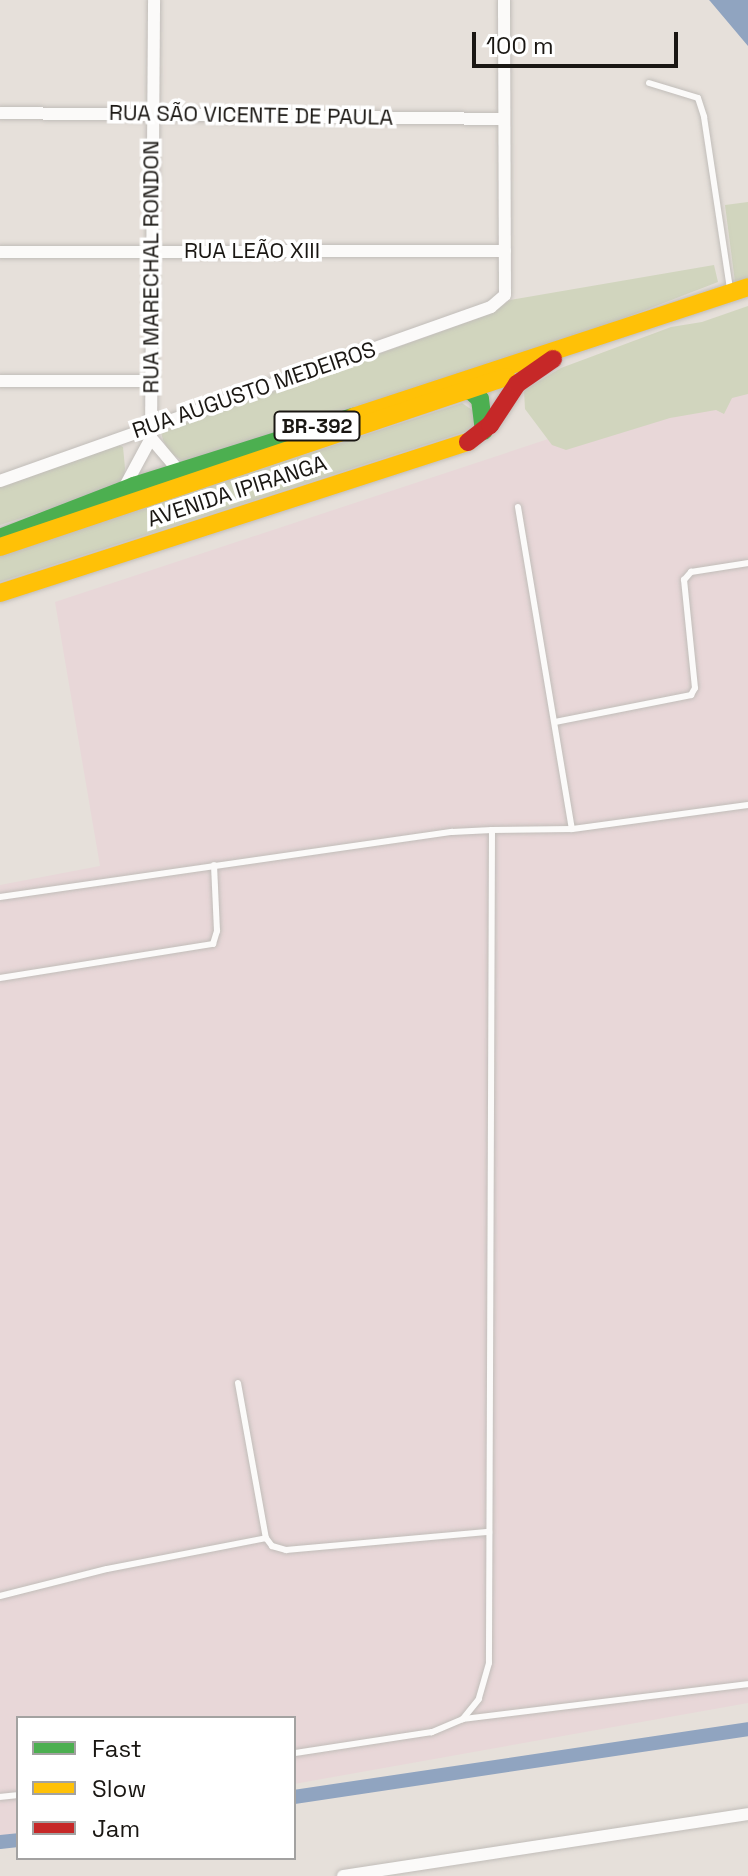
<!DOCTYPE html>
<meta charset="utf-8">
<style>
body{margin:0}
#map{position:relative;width:748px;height:1876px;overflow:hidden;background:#e6e0da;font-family:"Space Grotesk",sans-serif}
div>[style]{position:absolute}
.industrial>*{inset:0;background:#e8d7d8}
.green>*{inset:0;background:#d1d5be}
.water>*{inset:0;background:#90a4c0}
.canal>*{height:14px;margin:-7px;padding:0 7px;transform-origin:7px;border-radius:7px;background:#90a4c0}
.roads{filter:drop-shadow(0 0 2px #c1bdb9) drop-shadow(0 0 2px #c1bdb9)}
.lane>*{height:6px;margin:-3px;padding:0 3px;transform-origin:3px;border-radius:3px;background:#fbfaf9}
.street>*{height:12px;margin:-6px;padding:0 6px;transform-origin:6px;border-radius:6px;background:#fbfaf9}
.fast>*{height:18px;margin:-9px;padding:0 9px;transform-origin:9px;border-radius:9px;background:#4caf50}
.slow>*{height:18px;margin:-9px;padding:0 9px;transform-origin:9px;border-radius:9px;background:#ffc107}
.jam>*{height:18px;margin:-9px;padding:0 9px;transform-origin:9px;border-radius:9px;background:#c62828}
span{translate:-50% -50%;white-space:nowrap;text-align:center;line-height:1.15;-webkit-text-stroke:7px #fff;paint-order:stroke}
.shield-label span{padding:2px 6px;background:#fff;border:2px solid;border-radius:6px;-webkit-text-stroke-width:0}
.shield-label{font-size:20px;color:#1a1713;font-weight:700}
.street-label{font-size:22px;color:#1a1713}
.legend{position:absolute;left:16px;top:1716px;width:280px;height:144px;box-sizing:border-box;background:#fff;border:2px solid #a3a2a1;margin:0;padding:10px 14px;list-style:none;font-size:24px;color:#1a1713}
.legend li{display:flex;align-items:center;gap:16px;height:40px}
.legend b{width:40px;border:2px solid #a3a2a1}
.scale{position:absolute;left:472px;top:32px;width:206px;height:36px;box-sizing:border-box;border:4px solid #1a1713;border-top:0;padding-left:10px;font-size:24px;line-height:28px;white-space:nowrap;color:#1a1713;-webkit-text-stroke:6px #fff;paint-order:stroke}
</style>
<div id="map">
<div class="industrial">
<div style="clip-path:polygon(748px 373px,748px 1703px,294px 1784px,294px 1718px,18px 1718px,18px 1833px,0 1836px,0 885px,100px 866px,55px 602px)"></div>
</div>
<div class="green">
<div style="clip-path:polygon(748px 202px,748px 278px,735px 282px,725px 205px)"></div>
<div style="clip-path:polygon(714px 265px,718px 282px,578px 336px,186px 463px,170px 453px,163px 440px,161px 432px,490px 314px,510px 300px)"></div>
<div style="clip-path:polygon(748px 306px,748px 394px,732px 398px,724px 414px,716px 410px,670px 418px,566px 450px,552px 445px,525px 409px,524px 390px,561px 368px,671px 327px,702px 322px)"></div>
<div style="clip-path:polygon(462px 403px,475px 412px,478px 421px,471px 430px,0 582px,0 555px)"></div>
<div style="clip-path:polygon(117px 444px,123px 447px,125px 468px,124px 477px,115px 488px,0 525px,0 486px)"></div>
</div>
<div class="water">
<div style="clip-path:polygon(709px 0,748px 0,748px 46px,710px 1px)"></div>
</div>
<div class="canal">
<div style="left:294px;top:1797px;width:459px;rotate:-8.5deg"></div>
<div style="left:0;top:1842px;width:18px;rotate:-6deg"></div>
</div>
<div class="roads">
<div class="lane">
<div style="left:649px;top:83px;width:51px;rotate:17deg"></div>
<div style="left:698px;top:98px;width:20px;rotate:72deg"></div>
<div style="left:704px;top:117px;width:173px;rotate:81.4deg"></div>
<div style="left:518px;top:507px;width:326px;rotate:80.5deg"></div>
<div style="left:555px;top:722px;width:139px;rotate:-11.2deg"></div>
<div style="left:691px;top:695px;width:8px;rotate:-60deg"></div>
<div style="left:695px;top:688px;width:109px;rotate:-95.8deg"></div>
<div style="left:684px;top:580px;width:11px;rotate:-49deg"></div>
<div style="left:691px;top:572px;width:58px;rotate:-9deg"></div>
<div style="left:492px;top:830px;width:80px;rotate:-0.7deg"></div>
<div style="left:572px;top:829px;width:178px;rotate:-7.8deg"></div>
<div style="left:0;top:897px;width:457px;rotate:-8.2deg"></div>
<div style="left:452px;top:832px;width:40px;rotate:-2.9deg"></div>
<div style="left:492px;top:830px;width:833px;rotate:90.21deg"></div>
<div style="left:489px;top:1663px;width:37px;rotate:106deg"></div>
<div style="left:479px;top:1699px;width:26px;rotate:129deg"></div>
<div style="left:463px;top:1719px;width:34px;rotate:157deg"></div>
<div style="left:432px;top:1732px;width:140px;rotate:171.3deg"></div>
<div style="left:0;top:978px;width:216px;rotate:-9.1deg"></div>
<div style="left:213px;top:944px;width:14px;rotate:-73deg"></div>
<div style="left:217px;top:931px;width:66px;rotate:-92.6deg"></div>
<div style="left:238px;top:1383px;width:158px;rotate:79.8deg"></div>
<div style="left:266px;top:1538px;width:10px;rotate:53deg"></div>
<div style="left:272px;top:1546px;width:15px;rotate:16deg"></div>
<div style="left:286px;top:1550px;width:204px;rotate:-5.1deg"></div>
<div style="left:0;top:1596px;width:110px;rotate:-14.2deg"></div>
<div style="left:107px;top:1569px;width:162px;rotate:-11deg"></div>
<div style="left:463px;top:1719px;width:287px;rotate:-7deg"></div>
<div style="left:0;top:1797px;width:18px;rotate:-6deg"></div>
</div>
<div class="street">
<div style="left:0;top:113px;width:503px;rotate:0.68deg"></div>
<div style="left:0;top:252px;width:505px;rotate:-0.11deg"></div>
<div style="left:0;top:381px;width:150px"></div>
<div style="left:151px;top:438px;width:43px;rotate:49.7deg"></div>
<div style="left:0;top:481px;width:521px;rotate:-19.51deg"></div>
<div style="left:491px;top:307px;width:18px;rotate:-41deg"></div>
<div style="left:505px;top:295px;width:295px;rotate:-90.2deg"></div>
<div style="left:123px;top:490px;width:59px;rotate:-61.7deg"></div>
<div style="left:151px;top:438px;width:438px;rotate:-89.6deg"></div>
<div style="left:343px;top:1876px;width:410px;rotate:-8.7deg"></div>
</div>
<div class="fast">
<div style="left:448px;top:390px;width:23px;rotate:2deg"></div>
<div style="left:471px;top:391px;width:12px;rotate:42deg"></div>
<div style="left:480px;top:399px;width:32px;rotate:83deg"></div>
<div style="left:0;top:538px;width:144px;rotate:-21.2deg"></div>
<div style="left:134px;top:486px;width:230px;rotate:-17.5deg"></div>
</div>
<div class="slow">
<div style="left:353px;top:417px;width:416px;rotate:-18.2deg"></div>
<div style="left:0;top:547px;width:534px;rotate:-18.57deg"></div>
<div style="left:0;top:593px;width:492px;rotate:-17.9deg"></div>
</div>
<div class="jam">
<div style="left:468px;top:442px;width:28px;rotate:-38deg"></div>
<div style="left:490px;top:425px;width:49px;rotate:-56.6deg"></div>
<div style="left:517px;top:384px;width:44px;rotate:-34.8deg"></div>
</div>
</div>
<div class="shield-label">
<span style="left:317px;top:426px">BR-392</span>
</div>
<div class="street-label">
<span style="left:251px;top:115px;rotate:1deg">RUA SÃO VICENTE DE PAULA</span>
<span style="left:252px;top:251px">RUA LEÃO XIII</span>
<span style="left:151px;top:267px;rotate:-90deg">RUA MARECHAL RONDON</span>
<span style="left:254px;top:390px;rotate:-19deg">RUA AUGUSTO MEDEIROS</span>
<span style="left:237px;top:491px;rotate:-18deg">AVENIDA IPIRANGA</span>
</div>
<ul class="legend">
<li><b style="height:10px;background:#4caf50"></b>Fast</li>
<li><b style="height:10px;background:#ffc107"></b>Slow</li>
<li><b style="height:10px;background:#c62828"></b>Jam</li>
</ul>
<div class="scale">100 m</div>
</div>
